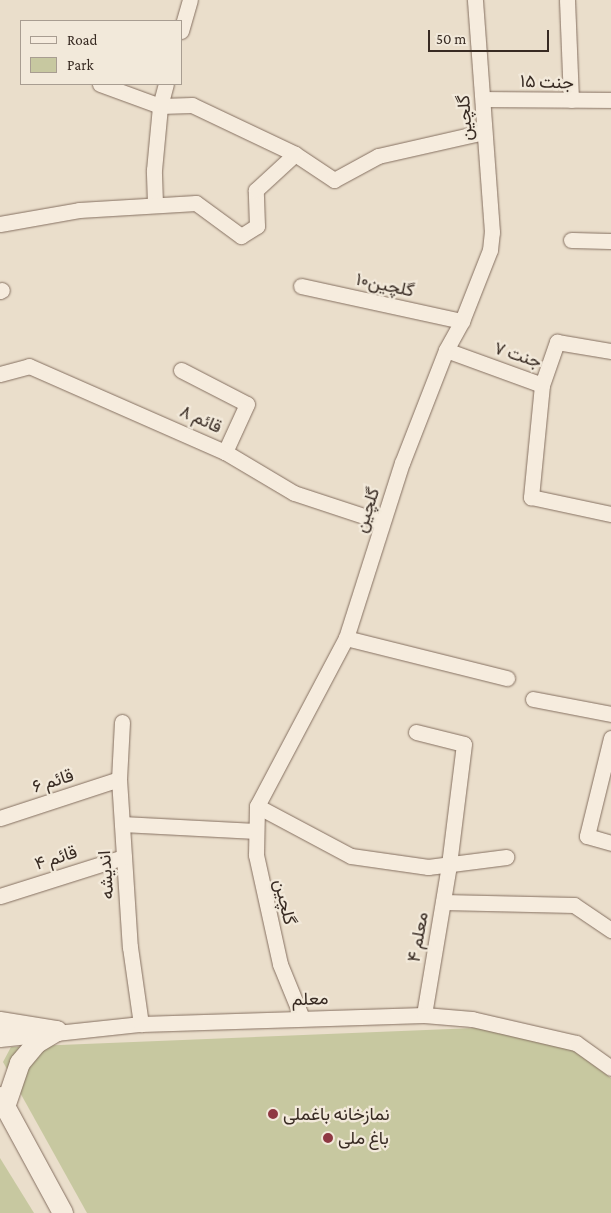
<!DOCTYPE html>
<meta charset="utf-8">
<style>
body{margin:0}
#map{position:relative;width:611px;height:1213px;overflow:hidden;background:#eadecb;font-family:"Crimson Pro",Vazirmatn,serif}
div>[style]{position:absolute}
.green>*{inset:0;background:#c7c8a0}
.roads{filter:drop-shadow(0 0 1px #857061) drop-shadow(0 0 1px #857061)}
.minor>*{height:15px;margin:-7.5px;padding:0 7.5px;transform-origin:7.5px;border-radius:7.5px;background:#f6ecde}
.tertiary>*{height:20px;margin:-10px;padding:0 10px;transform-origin:10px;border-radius:10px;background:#f6ecde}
.dots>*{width:14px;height:14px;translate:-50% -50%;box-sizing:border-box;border:2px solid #f2e9da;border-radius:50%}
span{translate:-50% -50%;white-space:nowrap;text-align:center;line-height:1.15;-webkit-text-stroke:4.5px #f2e9da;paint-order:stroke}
.street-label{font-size:18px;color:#382b23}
.poi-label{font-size:18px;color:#382b23}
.left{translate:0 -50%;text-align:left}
.legend{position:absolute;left:20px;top:20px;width:162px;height:65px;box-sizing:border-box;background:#f2e9da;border:1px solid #a89d91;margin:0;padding:6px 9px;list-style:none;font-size:15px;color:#382b23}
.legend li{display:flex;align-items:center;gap:10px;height:25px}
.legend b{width:25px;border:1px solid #a89d91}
.scale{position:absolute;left:428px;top:30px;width:121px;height:22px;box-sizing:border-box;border:2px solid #382b23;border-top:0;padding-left:6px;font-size:15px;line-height:18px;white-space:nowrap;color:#382b23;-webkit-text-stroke:4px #f2e9da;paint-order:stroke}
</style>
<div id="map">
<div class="green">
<div style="clip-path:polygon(475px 1028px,566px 1045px,611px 1078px,611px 1213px,87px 1213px,3px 1062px,11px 1047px)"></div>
<div style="clip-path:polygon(0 1158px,34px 1213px,0 1213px)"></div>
</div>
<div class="roads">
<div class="minor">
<div style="left:567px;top:0;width:100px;rotate:87.7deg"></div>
<div style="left:181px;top:31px;width:32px;rotate:-74deg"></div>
<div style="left:100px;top:84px;width:64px;rotate:20.1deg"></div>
<div style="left:160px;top:106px;width:32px;rotate:-2deg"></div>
<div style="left:192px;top:105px;width:114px;rotate:25.4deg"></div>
<div style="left:295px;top:154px;width:47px;rotate:33.7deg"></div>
<div style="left:334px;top:180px;width:50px;rotate:-28.6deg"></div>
<div style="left:378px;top:156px;width:109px;rotate:-12.8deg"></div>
<div style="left:483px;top:99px;width:128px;rotate:0.4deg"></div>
<div style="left:155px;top:203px;width:33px;rotate:-92deg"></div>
<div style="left:154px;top:170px;width:64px;rotate:-84.6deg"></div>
<div style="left:160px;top:106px;width:23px;rotate:-75deg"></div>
<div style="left:0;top:224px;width:80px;rotate:-10deg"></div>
<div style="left:79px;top:210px;width:117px;rotate:-3.4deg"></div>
<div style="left:196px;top:203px;width:56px;rotate:36.3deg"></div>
<div style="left:241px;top:236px;width:19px;rotate:-32deg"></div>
<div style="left:257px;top:226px;width:36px;rotate:-92deg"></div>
<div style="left:256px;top:190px;width:53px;rotate:-42.7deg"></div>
<div style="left:571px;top:240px;width:40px;rotate:1.4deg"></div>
<div style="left:301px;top:286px;width:165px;rotate:12.3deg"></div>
<div style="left:0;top:291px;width:2px;rotate:-27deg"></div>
<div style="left:446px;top:350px;width:102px;rotate:20deg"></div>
<div style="left:542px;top:385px;width:46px;rotate:-70.8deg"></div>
<div style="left:557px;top:342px;width:55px;rotate:9.5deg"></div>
<div style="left:181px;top:370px;width:74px;rotate:27.3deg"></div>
<div style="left:247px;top:404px;width:53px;rotate:114.6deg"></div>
<div style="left:0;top:374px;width:30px;rotate:-15deg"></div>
<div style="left:29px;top:366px;width:214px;rotate:23.7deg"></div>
<div style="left:225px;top:452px;width:80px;rotate:30.7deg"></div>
<div style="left:294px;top:493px;width:93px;rotate:18.2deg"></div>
<div style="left:542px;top:385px;width:113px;rotate:95.6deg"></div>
<div style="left:531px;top:497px;width:82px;rotate:12deg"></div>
<div style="left:346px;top:638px;width:166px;rotate:14deg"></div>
<div style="left:533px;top:699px;width:79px;rotate:10.9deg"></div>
<div style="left:122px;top:722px;width:57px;rotate:93deg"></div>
<div style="left:119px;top:779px;width:168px;rotate:86.3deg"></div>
<div style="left:130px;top:947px;width:78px;rotate:81.9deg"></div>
<div style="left:416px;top:732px;width:49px;rotate:14deg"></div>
<div style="left:464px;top:744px;width:122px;rotate:97.1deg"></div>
<div style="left:449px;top:865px;width:152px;rotate:99.5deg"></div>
<div style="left:611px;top:738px;width:101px;rotate:103.8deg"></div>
<div style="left:587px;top:836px;width:25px;rotate:16deg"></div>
<div style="left:257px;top:806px;width:106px;rotate:28deg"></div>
<div style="left:351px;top:856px;width:78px;rotate:8.1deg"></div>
<div style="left:428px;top:867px;width:79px;rotate:-7.3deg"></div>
<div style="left:0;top:818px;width:125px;rotate:-18.1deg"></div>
<div style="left:122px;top:824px;width:134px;rotate:3deg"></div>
<div style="left:0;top:896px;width:130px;rotate:-17.5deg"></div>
<div style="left:443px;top:902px;width:131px;rotate:1.3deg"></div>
<div style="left:574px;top:905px;width:45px;rotate:34deg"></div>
<div style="left:302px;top:1018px;width:58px;rotate:-112.2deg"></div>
<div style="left:280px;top:964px;width:112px;rotate:-102.4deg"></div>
<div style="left:256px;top:855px;width:49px;rotate:-88.8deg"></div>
<div style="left:257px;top:806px;width:190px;rotate:-62.1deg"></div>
<div style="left:346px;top:638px;width:184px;rotate:-72.3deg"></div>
<div style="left:402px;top:463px;width:121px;rotate:-68.7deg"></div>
<div style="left:446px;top:350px;width:33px;rotate:-61deg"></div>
<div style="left:462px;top:321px;width:76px;rotate:-68.5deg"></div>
<div style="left:490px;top:250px;width:18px;rotate:-84deg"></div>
<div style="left:492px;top:232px;width:233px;rotate:-94.2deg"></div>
<div style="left:0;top:1039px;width:142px;rotate:-6.1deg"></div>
<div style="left:141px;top:1024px;width:283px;rotate:-1.8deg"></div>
<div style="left:424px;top:1015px;width:48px;rotate:4.8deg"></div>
<div style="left:472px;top:1019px;width:107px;rotate:13deg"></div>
<div style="left:576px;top:1043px;width:43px;rotate:35.5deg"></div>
</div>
<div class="tertiary">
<div style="left:0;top:1022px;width:58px;rotate:9deg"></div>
<div style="left:0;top:1097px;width:132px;rotate:61.5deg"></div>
<div style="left:5px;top:1107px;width:46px;rotate:-71.2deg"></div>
<div style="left:20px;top:1063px;width:26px;rotate:-50deg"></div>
<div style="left:37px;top:1043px;width:23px;rotate:-31deg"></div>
</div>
</div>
<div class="dots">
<div style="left:273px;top:1114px;background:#8e3842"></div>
<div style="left:328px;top:1138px;background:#8e3842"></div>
</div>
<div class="street-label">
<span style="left:547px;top:82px;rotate:2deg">جنت ۱۵</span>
<span style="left:465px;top:118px;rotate:-94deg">گلچین</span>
<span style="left:385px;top:285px;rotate:12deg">گلچین۱۰</span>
<span style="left:518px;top:355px;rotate:18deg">جنت ۷</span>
<span style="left:201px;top:419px;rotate:25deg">قائم ۸</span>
<span style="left:367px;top:510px;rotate:-72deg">گلچین</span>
<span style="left:53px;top:781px;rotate:-18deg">قائم ۶</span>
<span style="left:56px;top:858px;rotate:-18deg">قائم ۴</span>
<span style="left:106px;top:875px;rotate:-94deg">اندیشه</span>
<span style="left:285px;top:902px;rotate:77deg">گلچین</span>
<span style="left:418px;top:937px;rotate:-80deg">معلم ۴</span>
<span style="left:310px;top:999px;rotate:-2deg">معلم</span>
</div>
<div class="poi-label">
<span class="left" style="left:283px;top:1114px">نمازخانه باغملی</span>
<span class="left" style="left:338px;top:1138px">باغ ملی</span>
</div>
<ul class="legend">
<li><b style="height:6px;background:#f6ecde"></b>Road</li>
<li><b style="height:14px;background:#c7c8a0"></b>Park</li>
</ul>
<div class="scale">50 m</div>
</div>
